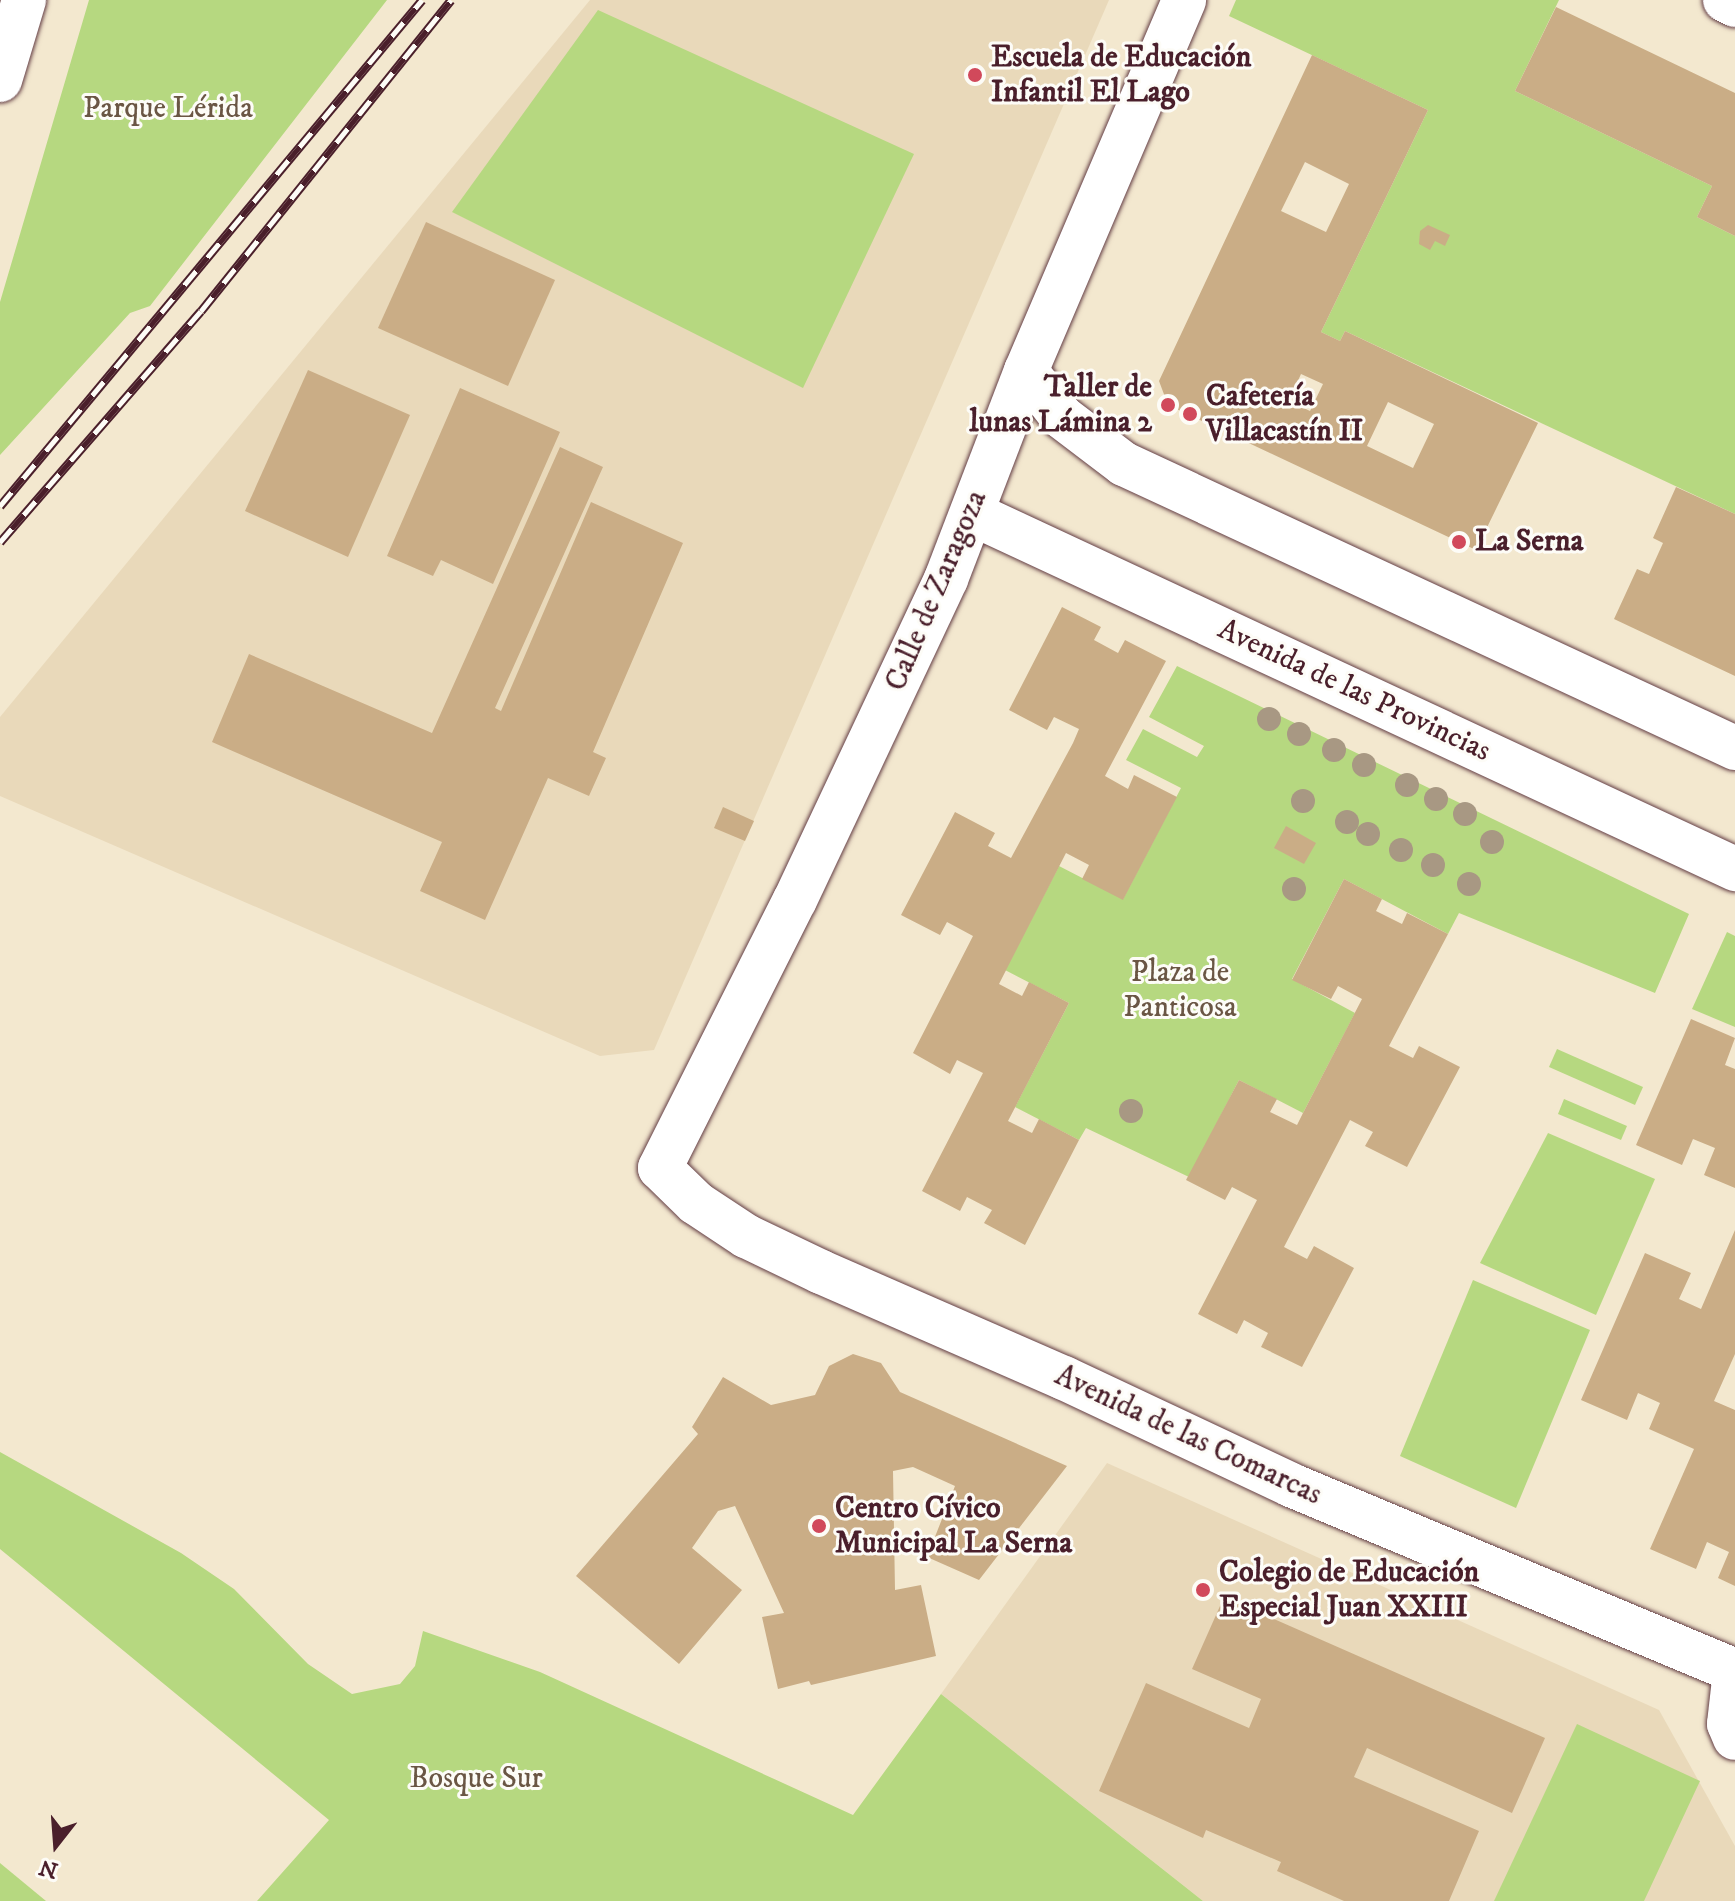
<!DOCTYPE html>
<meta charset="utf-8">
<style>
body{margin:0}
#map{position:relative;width:1735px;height:1901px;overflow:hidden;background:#f3e8cf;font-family:"IM FELL DW Pica",serif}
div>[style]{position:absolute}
.built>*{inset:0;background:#e9d9ba}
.green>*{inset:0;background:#b6d880}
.building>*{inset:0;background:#caad86}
.roads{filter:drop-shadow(0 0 2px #633d44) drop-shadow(0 0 2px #633d44)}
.street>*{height:44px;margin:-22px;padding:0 22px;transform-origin:22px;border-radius:22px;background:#fff}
.secondary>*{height:44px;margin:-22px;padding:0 22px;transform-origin:22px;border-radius:22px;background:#fff}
.rail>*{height:9px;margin-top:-4.5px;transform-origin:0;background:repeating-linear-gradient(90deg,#fdfcf7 0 18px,#4a1f2b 0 36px);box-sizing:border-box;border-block:2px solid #4a1f2b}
.trees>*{width:24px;height:24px;margin:-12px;border-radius:50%;background:#a89883}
.dots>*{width:22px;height:22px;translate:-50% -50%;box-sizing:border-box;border:4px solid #fdfcf7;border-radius:50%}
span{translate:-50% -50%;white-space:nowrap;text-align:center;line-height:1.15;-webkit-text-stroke:6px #fdfcf7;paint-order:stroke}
.poi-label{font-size:30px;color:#4a1f2b;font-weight:700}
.left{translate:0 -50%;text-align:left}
.right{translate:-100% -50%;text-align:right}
.park-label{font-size:30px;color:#6a5644}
.street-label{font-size:30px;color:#4a1f2b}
.north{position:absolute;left:16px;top:1805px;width:80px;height:80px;-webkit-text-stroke:6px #fdfcf7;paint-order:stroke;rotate:197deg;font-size:22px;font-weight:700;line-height:32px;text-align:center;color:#4a1f2b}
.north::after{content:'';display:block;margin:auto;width:28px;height:36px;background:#4a1f2b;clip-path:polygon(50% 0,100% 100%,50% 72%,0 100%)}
</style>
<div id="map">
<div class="built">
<div style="clip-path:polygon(590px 0,1109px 0,654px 1050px,600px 1056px,0 796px,0 717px)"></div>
<div style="clip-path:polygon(1107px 1463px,1659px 1710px,1735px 1846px,1735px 1901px,1203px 1901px,941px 1694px)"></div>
</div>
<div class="green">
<div style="clip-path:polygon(89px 0,387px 0,150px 306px,130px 313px,0 455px,0 302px)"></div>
<div style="clip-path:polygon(1236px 0,1559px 0,1515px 91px,1712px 186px,1697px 217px,1735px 236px,1735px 514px,1345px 331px,1340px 341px,1321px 332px,1428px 110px,1229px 16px)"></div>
<div style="clip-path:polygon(598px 10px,914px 154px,803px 388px,452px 212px)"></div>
<div style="clip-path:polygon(1177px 666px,1689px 914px,1655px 993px,1459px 913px,1448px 934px,1344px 879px,1292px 979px,1355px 1013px,1303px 1113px,1239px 1080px,1189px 1177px,1086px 1128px,1079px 1140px,1015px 1107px,1069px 1003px,1005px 970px,1059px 866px,1123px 899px,1181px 788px,1126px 760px,1143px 729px,1197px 757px,1204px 746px,1149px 717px)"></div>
<div style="clip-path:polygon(1727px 932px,1735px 936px,1735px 1027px,1692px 1009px)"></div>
<div style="clip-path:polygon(1557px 1049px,1643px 1087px,1635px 1105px,1549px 1067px)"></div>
<div style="clip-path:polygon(1564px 1099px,1627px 1126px,1621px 1140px,1558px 1114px)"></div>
<div style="clip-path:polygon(1548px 1133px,1655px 1179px,1596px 1315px,1480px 1263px)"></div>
<div style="clip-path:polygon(1473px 1280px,1590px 1330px,1516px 1508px,1400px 1456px)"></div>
<div style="clip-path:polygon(0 1452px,181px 1553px,234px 1589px,308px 1664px,352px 1694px,400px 1684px,415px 1666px,423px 1631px,540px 1672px,853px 1815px,941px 1694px,1203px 1901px,257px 1901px,329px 1820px,0 1549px)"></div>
<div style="clip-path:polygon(1577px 1724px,1700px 1781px,1644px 1901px,1494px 1901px)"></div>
<div style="clip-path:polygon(0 1863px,46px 1901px,0 1901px)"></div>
</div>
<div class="building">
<div style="clip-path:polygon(1556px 7px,1735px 93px,1735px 236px,1697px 217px,1712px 186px,1515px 91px)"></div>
<div style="clip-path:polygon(evenodd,1312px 55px,1428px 110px,1321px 332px,1340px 341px,1345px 331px,1538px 423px,1476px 550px,1168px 405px,1159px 381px,1312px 55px,1305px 162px,1349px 184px,1326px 232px,1281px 211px,1305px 162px,1312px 55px,1301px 374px,1323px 384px,1310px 411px,1289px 401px,1301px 374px,1312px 55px,1388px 402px,1434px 424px,1413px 468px,1367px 446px,1388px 402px)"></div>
<div style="clip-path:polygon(426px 222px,555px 280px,508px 386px,378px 328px)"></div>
<div style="clip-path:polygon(1428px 225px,1450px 235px,1445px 246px,1435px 241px,1430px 250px,1419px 244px,1420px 231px)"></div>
<div style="clip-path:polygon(308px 370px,410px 415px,348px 557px,245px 511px)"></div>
<div style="clip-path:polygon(460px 388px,560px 432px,493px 584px,441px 560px,433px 576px,387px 556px)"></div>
<div style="clip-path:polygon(560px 447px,603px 467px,495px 708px,501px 711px,591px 502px,683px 543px,593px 752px,606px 758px,589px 796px,548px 778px,485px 920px,420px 891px,442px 842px,212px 742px,249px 654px,432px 733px)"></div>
<div style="clip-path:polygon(1676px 487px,1735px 514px,1735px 676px,1614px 619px,1637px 569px,1649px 574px,1663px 543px,1653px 538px)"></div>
<div style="clip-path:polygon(1062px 607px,1101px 627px,1094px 640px,1118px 653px,1125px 640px,1166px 661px,1105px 776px,1128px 789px,1134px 775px,1177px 797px,1123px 900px,1082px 879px,1089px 865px,1066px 853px,999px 984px,1022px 996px,1029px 982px,1069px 1003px,1008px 1121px,1032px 1133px,1039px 1119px,1079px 1140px,1025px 1245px,984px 1223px,992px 1210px,967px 1197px,960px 1211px,922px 1191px,983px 1073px,957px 1060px,950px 1074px,913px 1053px,973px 936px,947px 922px,940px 935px,901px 915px,955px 812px,995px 833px,988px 846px,1011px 858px,1073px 743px,1079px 729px,1054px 717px,1047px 730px,1009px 710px)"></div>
<div style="clip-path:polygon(723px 807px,754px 821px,745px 841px,714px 828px)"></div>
<div style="clip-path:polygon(1286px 826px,1316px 843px,1304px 864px,1274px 848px)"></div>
<div style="clip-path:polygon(1344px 879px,1382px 899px,1376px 911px,1402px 924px,1407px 913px,1448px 934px,1389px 1046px,1413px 1058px,1419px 1046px,1460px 1067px,1407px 1167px,1365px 1146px,1373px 1132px,1350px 1120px,1284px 1247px,1307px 1259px,1314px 1246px,1354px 1268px,1302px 1367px,1261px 1347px,1268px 1333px,1244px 1320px,1237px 1334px,1198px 1314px,1257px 1200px,1232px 1187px,1225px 1200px,1186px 1180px,1239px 1080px,1277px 1099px,1270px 1112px,1297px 1125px,1303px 1113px,1362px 999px,1338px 986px,1331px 999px,1292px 980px)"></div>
<div style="clip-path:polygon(1691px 1019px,1735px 1038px,1725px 1065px,1735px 1069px,1735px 1188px,1704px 1175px,1715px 1148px,1693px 1139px,1682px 1165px,1636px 1145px)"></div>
<div style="clip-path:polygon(1735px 1230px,1735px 1354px,1714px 1401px,1735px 1410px,1735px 1586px,1718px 1578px,1729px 1552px,1707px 1542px,1696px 1569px,1650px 1549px,1694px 1449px,1649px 1429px,1660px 1403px,1638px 1393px,1627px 1420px,1581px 1400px,1645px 1253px,1691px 1273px,1679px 1299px,1701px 1309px)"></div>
<div style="clip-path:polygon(853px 1354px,881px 1363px,900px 1392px,1067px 1466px,979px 1580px,927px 1557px,955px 1486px,913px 1467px,893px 1471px,895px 1590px,921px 1585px,936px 1656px,811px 1685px,809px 1681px,778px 1689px,762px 1617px,784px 1613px,735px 1506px,718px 1511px,692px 1548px,742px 1590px,679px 1664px,576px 1576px,698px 1434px,692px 1427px,723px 1377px,771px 1405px,815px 1395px,829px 1366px)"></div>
<div style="clip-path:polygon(1224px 1597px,1545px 1738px,1512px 1813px,1367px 1748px,1354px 1777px,1479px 1831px,1449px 1901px,1344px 1901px,1277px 1871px,1281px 1862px,1206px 1830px,1203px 1838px,1099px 1791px,1146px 1683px,1249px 1728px,1261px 1699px,1192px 1669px)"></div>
</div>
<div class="roads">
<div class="street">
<div style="left:1725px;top:0;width:11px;rotate:27deg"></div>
<div style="left:0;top:80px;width:84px;rotate:-73.3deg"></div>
<div style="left:660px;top:1168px;width:300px;rotate:-63.3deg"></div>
<div style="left:795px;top:900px;width:355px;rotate:-64.8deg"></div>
<div style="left:946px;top:579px;width:223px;rotate:-69deg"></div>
<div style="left:1026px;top:371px;width:403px;rotate:-66.9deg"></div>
<div style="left:1735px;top:1671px;width:53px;rotate:96.5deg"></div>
<div style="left:1729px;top:1724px;width:15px;rotate:67deg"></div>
</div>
<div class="secondary">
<div style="left:1026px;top:371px;width:58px;rotate:52deg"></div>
<div style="left:1062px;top:417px;width:78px;rotate:37.2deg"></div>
<div style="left:1124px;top:464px;width:674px;rotate:24.93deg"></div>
<div style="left:973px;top:514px;width:841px;rotate:24.98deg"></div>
<div style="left:660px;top:1168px;width:50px;rotate:44.2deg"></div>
<div style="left:696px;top:1203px;width:60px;rotate:33.4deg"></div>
<div style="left:746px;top:1236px;width:83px;rotate:25.6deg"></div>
<div style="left:821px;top:1272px;width:265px;rotate:23.6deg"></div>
<div style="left:1064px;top:1378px;width:251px;rotate:25.2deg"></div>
<div style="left:1291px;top:1485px;width:481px;rotate:22.7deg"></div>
</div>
</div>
<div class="rail">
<div style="left:0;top:506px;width:659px;rotate:-50.17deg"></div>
<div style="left:0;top:542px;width:306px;rotate:-49deg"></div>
<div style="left:201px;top:311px;width:399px;rotate:-51.2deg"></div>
</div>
<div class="trees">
<div style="left:1269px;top:719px"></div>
<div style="left:1299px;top:734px"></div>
<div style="left:1334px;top:750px"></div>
<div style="left:1364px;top:765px"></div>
<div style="left:1407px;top:785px"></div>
<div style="left:1436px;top:799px"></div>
<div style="left:1303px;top:801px"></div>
<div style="left:1465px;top:814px"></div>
<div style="left:1347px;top:822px"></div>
<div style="left:1368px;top:834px"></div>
<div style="left:1492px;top:842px"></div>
<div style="left:1401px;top:850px"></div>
<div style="left:1433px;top:865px"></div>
<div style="left:1469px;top:884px"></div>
<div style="left:1294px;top:889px"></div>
<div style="left:1131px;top:1111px"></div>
</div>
<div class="dots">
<div style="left:975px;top:75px;background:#d1495b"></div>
<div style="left:1168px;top:405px;background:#d1495b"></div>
<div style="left:1190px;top:414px;background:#d1495b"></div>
<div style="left:1459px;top:542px;background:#d1495b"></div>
<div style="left:819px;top:1526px;background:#d1495b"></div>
<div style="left:1203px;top:1590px;background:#d1495b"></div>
</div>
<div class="poi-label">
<span class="left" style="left:991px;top:75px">Escuela de Educación<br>Infantil El Lago</span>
<span class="right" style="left:1152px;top:405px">Taller de<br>lunas Lámina 2</span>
<span class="left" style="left:1206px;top:414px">Cafetería<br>Villacastín II</span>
<span class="left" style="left:1475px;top:542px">La Serna</span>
<span class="left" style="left:835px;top:1526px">Centro Cívico<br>Municipal La Serna</span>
<span class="left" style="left:1219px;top:1590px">Colegio de Educación<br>Especial Juan XXIII</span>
</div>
<div class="park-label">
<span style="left:168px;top:109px">Parque Lérida</span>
<span style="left:1180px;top:990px">Plaza de<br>Panticosa</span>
<span style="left:476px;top:1779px">Bosque Sur</span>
</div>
<div class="street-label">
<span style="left:937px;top:591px;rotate:-67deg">Calle de Zaragoza</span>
<span style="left:1354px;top:691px;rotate:25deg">Avenida de las Provincias</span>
<span style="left:1188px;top:1436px;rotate:25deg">Avenida de las Comarcas</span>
</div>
<div class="north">N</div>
</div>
